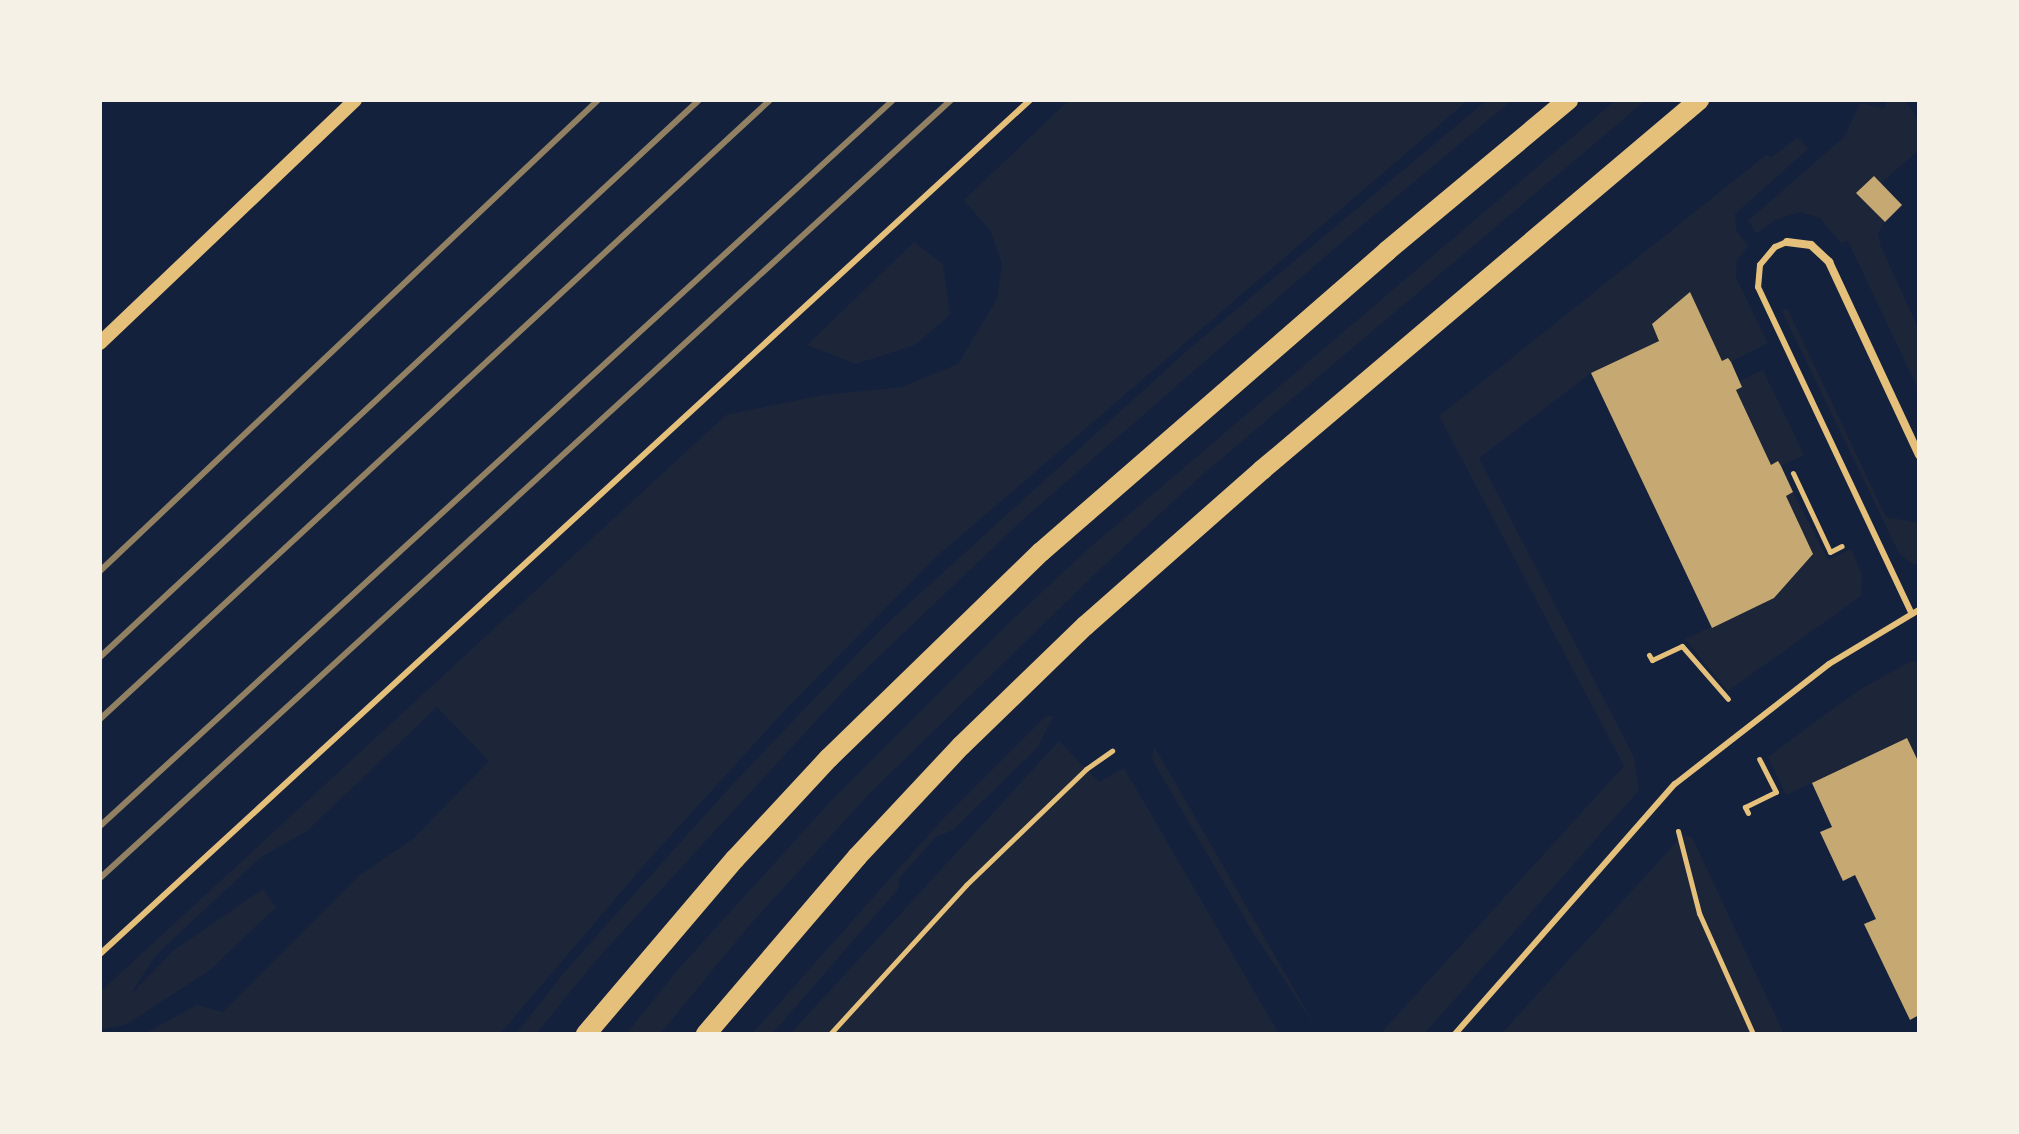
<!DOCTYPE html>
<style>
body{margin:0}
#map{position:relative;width:2019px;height:1134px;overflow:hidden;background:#14213d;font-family:Jost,sans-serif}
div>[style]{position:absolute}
.green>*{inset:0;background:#1d2539}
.building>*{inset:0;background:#c6a872}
.path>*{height:5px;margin:-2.5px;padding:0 2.5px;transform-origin:2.5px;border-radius:2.5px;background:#e5c07b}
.service>*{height:6px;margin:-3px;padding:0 3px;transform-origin:3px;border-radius:3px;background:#e5c07b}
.minor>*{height:8px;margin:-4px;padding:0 4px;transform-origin:4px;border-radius:4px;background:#e5c07b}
.tertiary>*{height:14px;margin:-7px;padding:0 7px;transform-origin:7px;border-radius:7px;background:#e5c07b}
.primary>*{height:20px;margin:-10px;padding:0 10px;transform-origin:10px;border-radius:10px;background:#e5c07b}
.rail>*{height:6px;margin:-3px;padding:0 3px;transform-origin:3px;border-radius:3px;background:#918062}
span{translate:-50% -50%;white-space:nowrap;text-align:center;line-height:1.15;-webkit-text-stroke:6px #f6f1e7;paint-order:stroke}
.frame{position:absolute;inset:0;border:102px solid #f6f1e7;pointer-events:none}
</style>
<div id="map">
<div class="green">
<div style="clip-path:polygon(1069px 100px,1468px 100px,937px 556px,786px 709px,644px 865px,500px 1034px,144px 1034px,197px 1005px,223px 1012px,360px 875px,414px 838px,489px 761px,437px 707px,307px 831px,261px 857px,156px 955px,130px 995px,173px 951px,263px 889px,276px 907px,210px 970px,127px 1024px,100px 1030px,100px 992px,726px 415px,823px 395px,902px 387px,958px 364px,997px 299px,1002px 264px,990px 230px,964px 200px)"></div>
<div style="clip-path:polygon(1487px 100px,1512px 100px,1343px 241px,1019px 523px,849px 685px,598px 958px,536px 1034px,516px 1034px,567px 969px,730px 787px,881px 629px,1189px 349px)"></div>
<div style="clip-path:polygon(1616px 100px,1646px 100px,1203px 474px,1097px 572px,869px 794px,748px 927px,660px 1034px,626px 1034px,682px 965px,831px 801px,1011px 621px,1086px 551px)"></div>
<div style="clip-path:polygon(1887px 100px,1904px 100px,1913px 111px,1919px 122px,1919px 150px,1881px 183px,1874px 176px,1857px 193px,1885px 222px,1878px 233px,1881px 247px,1919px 330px,1919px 391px,1848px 241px,1841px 243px,1820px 218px,1801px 212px,1774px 220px,1757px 234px,1748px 221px,1844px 137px,1860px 103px,1884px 108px)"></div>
<div style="clip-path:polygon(1798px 137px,1808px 149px,1735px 214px,1736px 230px,1748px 246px,1737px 260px,1736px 278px,1768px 343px,1731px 362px,1728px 358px,1722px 361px,1689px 293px,1652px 323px,1659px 341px,1591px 373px,1479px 458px,1634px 757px,1639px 790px,1424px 1034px,1380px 1034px,1624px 766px,1439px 416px,1766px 155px,1772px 157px)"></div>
<div style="clip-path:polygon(914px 242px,943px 264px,950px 315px,915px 345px,856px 364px,807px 345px)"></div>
<div style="clip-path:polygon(1787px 308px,1886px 517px,1919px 523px,1919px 564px,1912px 564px,1899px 553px,1782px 311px)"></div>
<div style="clip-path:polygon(1763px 370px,1804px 455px,1781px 466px,1778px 462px,1771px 465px,1736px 390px,1742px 387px,1740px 381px)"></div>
<div style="clip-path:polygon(1793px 492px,1828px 560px,1851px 549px,1862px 575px,1861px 596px,1728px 691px,1685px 639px,1774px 598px,1813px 554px,1786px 496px)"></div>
<div style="clip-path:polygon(1911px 661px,1919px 663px,1919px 763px,1907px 738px,1786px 795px,1768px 757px,1856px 692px)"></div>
<div style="clip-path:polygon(1054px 716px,1037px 748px,953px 830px,936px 837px,900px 877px,898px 889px,772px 1034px,752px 1034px,940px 822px,1045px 717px)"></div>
<div style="clip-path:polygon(1059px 741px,1099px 782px,1124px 768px,1279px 1034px,790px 1034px)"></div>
<div style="clip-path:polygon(1154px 746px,1320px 1034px,1252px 931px,1152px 759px)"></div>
<div style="clip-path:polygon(1683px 835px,1692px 837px,1784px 1034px,1501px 1034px)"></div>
</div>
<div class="building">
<div style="clip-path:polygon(1874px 176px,1902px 205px,1885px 222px,1856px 193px)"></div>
<div style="clip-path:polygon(1690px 292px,1722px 361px,1728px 358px,1731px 362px,1742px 387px,1736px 390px,1771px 465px,1778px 461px,1781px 466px,1793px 492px,1786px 496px,1813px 554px,1774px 598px,1712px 628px,1591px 373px,1659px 341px,1652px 324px)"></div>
<div style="clip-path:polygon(1907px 738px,1919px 763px,1919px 1015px,1910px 1020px,1864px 924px,1876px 919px,1855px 875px,1843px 881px,1820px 832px,1832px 827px,1812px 783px)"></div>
</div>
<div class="path">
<div style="left:1793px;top:473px;width:87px;rotate:64.9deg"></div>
<div style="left:1830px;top:552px;width:13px;rotate:-27deg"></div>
<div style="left:1649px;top:655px;width:6px;rotate:59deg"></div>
<div style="left:1652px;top:660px;width:33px;rotate:-25deg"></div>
<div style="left:1682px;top:646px;width:70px;rotate:49deg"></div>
<div style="left:1748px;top:813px;width:7px;rotate:-117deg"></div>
<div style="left:1745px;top:807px;width:34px;rotate:-26deg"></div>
<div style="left:1776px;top:792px;width:37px;rotate:-117deg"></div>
<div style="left:1678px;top:831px;width:85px;rotate:75.6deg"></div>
<div style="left:1699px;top:913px;width:133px;rotate:65.9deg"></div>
<div style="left:830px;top:1034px;width:202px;rotate:-47.6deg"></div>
<div style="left:966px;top:885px;width:167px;rotate:-44deg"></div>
<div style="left:1086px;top:769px;width:32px;rotate:-35deg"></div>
</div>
<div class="service">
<div style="left:1787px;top:242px;width:13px;rotate:157deg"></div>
<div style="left:1775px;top:247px;width:23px;rotate:130deg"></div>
<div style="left:1760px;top:265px;width:22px;rotate:95deg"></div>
<div style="left:1758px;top:287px;width:361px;rotate:64.8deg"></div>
<div style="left:100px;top:954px;width:1263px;rotate:-42.56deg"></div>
<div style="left:1455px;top:1034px;width:333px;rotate:-48.7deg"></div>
<div style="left:1675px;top:784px;width:195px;rotate:-37.9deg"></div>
<div style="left:1829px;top:664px;width:105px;rotate:-31deg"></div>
</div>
<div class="minor">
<div style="left:1787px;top:242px;width:24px;rotate:7deg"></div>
<div style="left:1811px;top:245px;width:25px;rotate:43deg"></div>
<div style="left:1829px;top:262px;width:213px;rotate:65deg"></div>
</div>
<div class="tertiary">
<div style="left:100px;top:343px;width:352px;rotate:-43.6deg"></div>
</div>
<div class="primary">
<div style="left:586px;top:1034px;width:230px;rotate:-49.6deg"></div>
<div style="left:735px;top:859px;width:138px;rotate:-47.1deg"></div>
<div style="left:829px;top:758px;width:296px;rotate:-44.2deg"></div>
<div style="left:1041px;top:552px;width:459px;rotate:-41deg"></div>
<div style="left:1387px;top:251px;width:236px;rotate:-39.8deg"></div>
<div style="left:706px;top:1034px;width:233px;rotate:-49.5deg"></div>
<div style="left:857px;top:857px;width:152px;rotate:-46.9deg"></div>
<div style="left:961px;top:746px;width:173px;rotate:-44.1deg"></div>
<div style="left:1085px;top:626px;width:236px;rotate:-41.4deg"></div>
<div style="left:1262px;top:470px;width:573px;rotate:-40.25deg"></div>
</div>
<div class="rail">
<div style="left:100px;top:571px;width:685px;rotate:-43.4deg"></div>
<div style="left:100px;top:657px;width:818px;rotate:-42.92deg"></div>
<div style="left:100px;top:719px;width:912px;rotate:-42.73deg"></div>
<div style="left:100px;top:826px;width:1075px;rotate:-42.47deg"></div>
<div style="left:100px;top:878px;width:1153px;rotate:-42.43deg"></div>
</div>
<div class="frame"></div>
</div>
